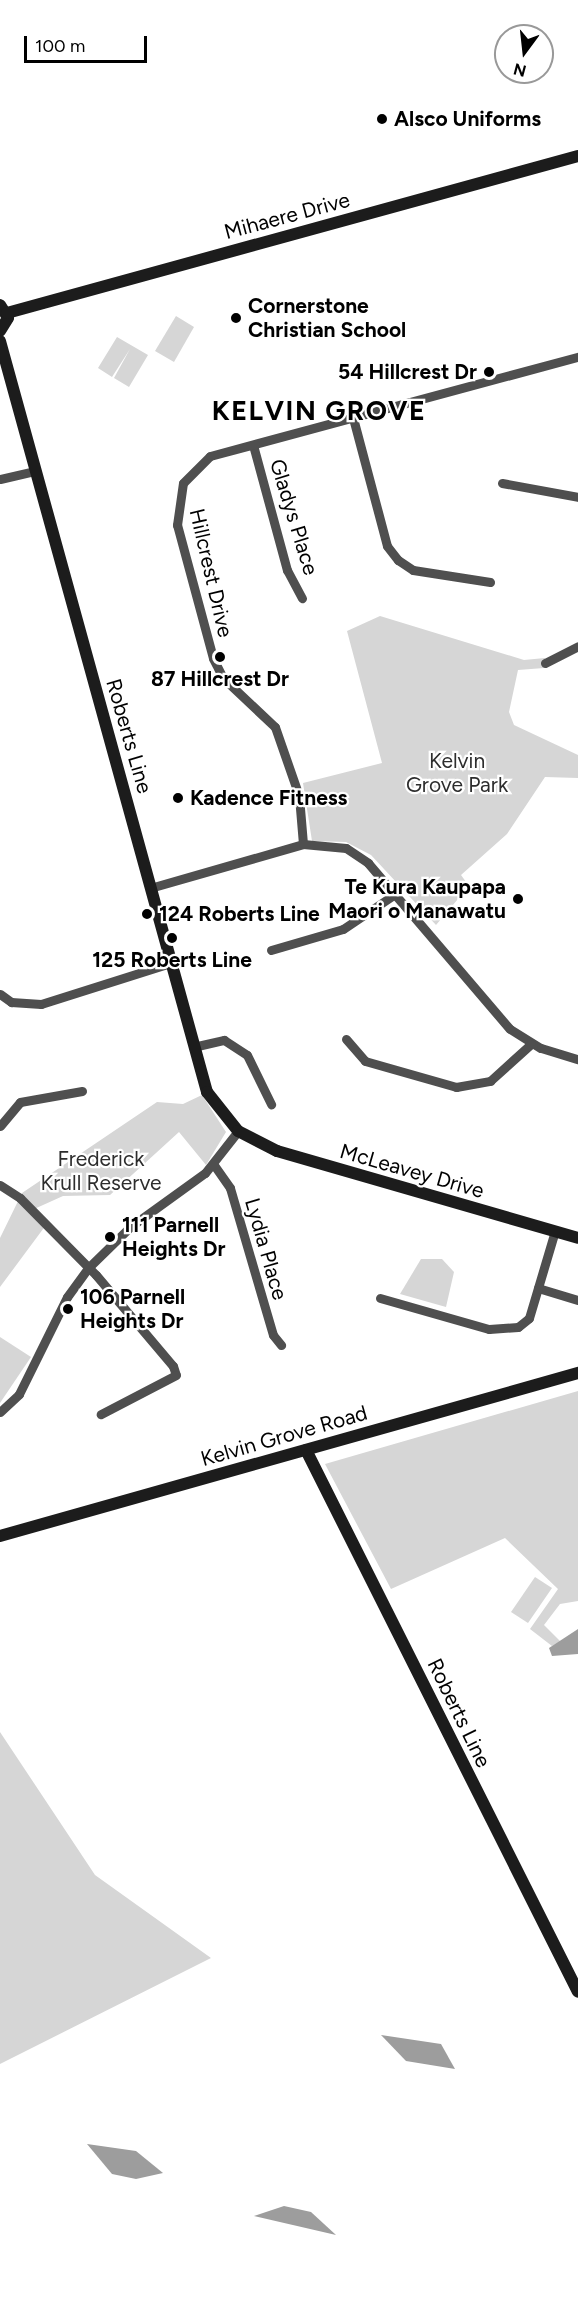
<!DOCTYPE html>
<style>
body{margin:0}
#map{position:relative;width:578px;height:2323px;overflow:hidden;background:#fff;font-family:Figtree,sans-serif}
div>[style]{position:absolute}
.green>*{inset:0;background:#d6d6d6}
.water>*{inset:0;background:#9d9d9d}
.street>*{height:9px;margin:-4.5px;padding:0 4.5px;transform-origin:4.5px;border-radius:4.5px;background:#4f4f4f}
.secondary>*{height:12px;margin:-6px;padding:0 6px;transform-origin:6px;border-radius:6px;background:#1c1c1c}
.dots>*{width:16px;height:16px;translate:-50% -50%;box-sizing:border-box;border:3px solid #fff;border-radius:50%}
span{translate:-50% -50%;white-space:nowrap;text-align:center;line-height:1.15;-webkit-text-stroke:4.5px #fff;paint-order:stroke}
.poi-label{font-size:21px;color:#000;font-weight:700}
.left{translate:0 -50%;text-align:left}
.right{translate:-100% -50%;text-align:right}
.street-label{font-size:21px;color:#000}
.park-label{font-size:21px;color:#2d2d2d}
.district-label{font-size:27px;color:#000;font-weight:700;letter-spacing:1.5px}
.north{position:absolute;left:494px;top:24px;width:60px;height:60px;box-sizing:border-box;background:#fff;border:2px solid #999;border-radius:50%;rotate:195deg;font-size:16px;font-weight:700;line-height:24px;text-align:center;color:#000}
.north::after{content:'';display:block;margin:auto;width:21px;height:27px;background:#000;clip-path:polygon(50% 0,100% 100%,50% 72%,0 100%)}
.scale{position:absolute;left:24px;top:36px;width:123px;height:27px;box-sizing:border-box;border:3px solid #000;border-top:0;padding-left:8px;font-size:18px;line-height:21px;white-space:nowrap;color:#000;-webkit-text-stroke:4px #fff;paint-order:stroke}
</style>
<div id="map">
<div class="green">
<div style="clip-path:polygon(176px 316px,194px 327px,174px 362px,155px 351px)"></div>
<div style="clip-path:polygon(117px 337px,148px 355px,129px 387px,114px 378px,130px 349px,112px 377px,98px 368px)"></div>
<div style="clip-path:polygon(380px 616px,524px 660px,545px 658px,544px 668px,518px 670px,509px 712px,514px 725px,578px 755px,578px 778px,545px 777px,507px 834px,461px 875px,469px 886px,436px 925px,371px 855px,346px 842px,312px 841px,303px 783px,382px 763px,347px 631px)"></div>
<div style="clip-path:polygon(202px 1095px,226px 1132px,206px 1165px,179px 1132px,110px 1195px,63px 1196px,32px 1210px,46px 1225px,0 1287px,0 1238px,22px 1193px,157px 1102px,183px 1104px)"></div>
<div style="clip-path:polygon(421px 1259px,442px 1259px,454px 1272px,446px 1307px,400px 1294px)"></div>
<div style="clip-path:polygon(0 1337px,31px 1357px,0 1403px)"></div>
<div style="clip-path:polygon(578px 1391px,578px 1601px,560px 1604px,544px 1625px,561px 1642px,552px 1646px,530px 1629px,558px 1589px,505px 1538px,391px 1589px,325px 1464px)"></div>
<div style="clip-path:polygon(535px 1577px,552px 1588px,528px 1623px,511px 1612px)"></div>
<div style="clip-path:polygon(0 1732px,95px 1875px,211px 1958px,0 2064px)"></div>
</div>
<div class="water">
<div style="clip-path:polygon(578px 1629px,578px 1654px,552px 1656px,549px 1648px)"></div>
<div style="clip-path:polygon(381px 2035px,441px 2044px,455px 2069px,406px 2061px)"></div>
<div style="clip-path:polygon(87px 2144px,136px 2151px,163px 2173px,136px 2179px,112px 2174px)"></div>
<div style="clip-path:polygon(284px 2206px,311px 2212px,336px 2235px,254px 2216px)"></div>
</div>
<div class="street">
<div style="left:353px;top:418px;width:132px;rotate:75.1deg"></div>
<div style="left:387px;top:546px;width:18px;rotate:52deg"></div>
<div style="left:398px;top:560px;width:18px;rotate:34deg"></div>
<div style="left:413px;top:570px;width:78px;rotate:8.9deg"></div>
<div style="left:253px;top:445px;width:130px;rotate:74.8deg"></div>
<div style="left:287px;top:570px;width:32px;rotate:62deg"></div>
<div style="left:0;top:479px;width:35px;rotate:-13deg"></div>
<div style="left:502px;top:483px;width:77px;rotate:10.4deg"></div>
<div style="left:545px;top:663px;width:37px;rotate:-27deg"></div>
<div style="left:303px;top:844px;width:48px;rotate:-94.8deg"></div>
<div style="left:299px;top:796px;width:73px;rotate:-109.2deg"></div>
<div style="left:275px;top:727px;width:71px;rotate:-136.7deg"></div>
<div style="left:223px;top:678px;width:22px;rotate:-117deg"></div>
<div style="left:213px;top:658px;width:138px;rotate:-105.1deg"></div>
<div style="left:177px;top:525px;width:42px;rotate:-81.9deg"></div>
<div style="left:183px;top:483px;width:38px;rotate:-45deg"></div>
<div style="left:210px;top:456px;width:381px;rotate:-15.1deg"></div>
<div style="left:150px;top:888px;width:159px;rotate:-16deg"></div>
<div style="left:303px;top:844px;width:43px;rotate:5.3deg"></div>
<div style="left:346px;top:848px;width:27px;rotate:34deg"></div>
<div style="left:368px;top:863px;width:218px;rotate:49.5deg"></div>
<div style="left:510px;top:1029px;width:36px;rotate:32deg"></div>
<div style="left:541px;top:1048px;width:39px;rotate:17deg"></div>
<div style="left:271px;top:950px;width:75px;rotate:-16.3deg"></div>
<div style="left:343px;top:929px;width:63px;rotate:-33.9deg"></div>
<div style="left:0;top:994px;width:14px;rotate:36deg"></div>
<div style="left:11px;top:1002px;width:30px;rotate:4deg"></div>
<div style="left:41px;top:1004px;width:135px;rotate:-17.6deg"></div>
<div style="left:346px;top:1039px;width:29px;rotate:49deg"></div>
<div style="left:365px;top:1061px;width:95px;rotate:15.9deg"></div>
<div style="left:456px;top:1087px;width:35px;rotate:-10deg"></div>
<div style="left:490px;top:1081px;width:55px;rotate:-42.1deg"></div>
<div style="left:193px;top:1047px;width:32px;rotate:-13deg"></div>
<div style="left:224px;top:1040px;width:27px;rotate:33deg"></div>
<div style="left:247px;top:1055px;width:55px;rotate:63.9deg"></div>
<div style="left:0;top:1126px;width:31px;rotate:-50deg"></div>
<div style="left:20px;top:1102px;width:63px;rotate:-10.1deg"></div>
<div style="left:214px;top:1165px;width:28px;rotate:55deg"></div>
<div style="left:230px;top:1188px;width:153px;rotate:73.7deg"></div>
<div style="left:273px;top:1335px;width:13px;rotate:51deg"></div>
<div style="left:0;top:1185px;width:24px;rotate:33deg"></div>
<div style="left:20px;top:1198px;width:108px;rotate:45.4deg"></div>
<div style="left:96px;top:1275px;width:119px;rotate:49.8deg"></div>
<div style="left:173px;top:1366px;width:9px;rotate:72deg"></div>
<div style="left:176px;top:1375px;width:85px;rotate:152.5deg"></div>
<div style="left:538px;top:1288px;width:42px;rotate:16.7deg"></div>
<div style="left:380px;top:1298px;width:113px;rotate:15.9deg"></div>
<div style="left:489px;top:1329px;width:29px;rotate:-4deg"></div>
<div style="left:518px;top:1327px;width:14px;rotate:-39deg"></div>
<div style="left:529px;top:1318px;width:91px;rotate:-73.4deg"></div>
<div style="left:0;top:1412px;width:26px;rotate:-43deg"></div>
<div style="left:19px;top:1394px;width:108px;rotate:-63.7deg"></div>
<div style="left:67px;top:1297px;width:36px;rotate:-54deg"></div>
<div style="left:88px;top:1268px;width:59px;rotate:-44.3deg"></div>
<div style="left:130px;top:1227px;width:92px;rotate:-35.8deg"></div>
<div style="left:205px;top:1173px;width:53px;rotate:-51.8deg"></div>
</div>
<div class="secondary">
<div style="left:0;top:305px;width:15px;rotate:58deg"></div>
<div style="left:8px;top:318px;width:15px;rotate:122deg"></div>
<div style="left:7px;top:313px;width:592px;rotate:-15.37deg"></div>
<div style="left:0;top:341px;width:779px;rotate:74.59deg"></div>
<div style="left:207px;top:1092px;width:50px;rotate:51.5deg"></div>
<div style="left:238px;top:1131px;width:44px;rotate:27.1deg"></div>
<div style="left:277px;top:1151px;width:313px;rotate:16.1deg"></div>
<div style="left:306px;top:1450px;width:606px;rotate:63.35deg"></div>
<div style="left:0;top:1536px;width:601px;rotate:-15.75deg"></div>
</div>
<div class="dots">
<div style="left:382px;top:119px;background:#000"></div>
<div style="left:236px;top:318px;background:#000"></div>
<div style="left:489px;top:372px;background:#000"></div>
<div style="left:220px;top:657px;background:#000"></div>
<div style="left:178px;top:798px;background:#000"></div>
<div style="left:518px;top:899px;background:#000"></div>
<div style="left:147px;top:914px;background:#000"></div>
<div style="left:172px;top:938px;background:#000"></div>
<div style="left:110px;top:1237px;background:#000"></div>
<div style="left:68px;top:1309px;background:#000"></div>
</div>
<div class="poi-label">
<span class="left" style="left:394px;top:119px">Alsco Uniforms</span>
<span class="left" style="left:248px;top:318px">Cornerstone<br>Christian School</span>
<span class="right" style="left:477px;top:372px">54 Hillcrest Dr</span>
<span style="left:220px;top:679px">87 Hillcrest Dr</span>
<span class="left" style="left:190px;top:798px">Kadence Fitness</span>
<span class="right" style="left:506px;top:899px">Te Kura Kaupapa<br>Maori o Manawatu</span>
<span class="left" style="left:159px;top:914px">124 Roberts Line</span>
<span style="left:172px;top:960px">125 Roberts Line</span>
<span class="left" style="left:122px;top:1237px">111 Parnell<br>Heights Dr</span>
<span class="left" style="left:80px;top:1309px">106 Parnell<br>Heights Dr</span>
</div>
<div class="street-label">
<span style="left:287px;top:216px;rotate:-15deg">Mihaere Drive</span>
<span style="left:294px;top:517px;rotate:73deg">Gladys Place</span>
<span style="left:211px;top:573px;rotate:77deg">Hillcrest Drive</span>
<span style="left:129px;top:736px;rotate:74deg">Roberts Line</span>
<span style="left:412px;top:1171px;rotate:16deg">McLeavey Drive</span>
<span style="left:266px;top:1249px;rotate:74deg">Lydia Place</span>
<span style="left:284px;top:1436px;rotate:-16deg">Kelvin Grove Road</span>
<span style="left:459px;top:1713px;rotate:64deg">Roberts Line</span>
</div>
<div class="park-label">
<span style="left:457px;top:773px">Kelvin<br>Grove Park</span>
<span style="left:101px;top:1171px">Frederick<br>Krull Reserve</span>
</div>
<div class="district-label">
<span style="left:319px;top:411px">KELVIN GROVE</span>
</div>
<div class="north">N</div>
<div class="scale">100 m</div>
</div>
